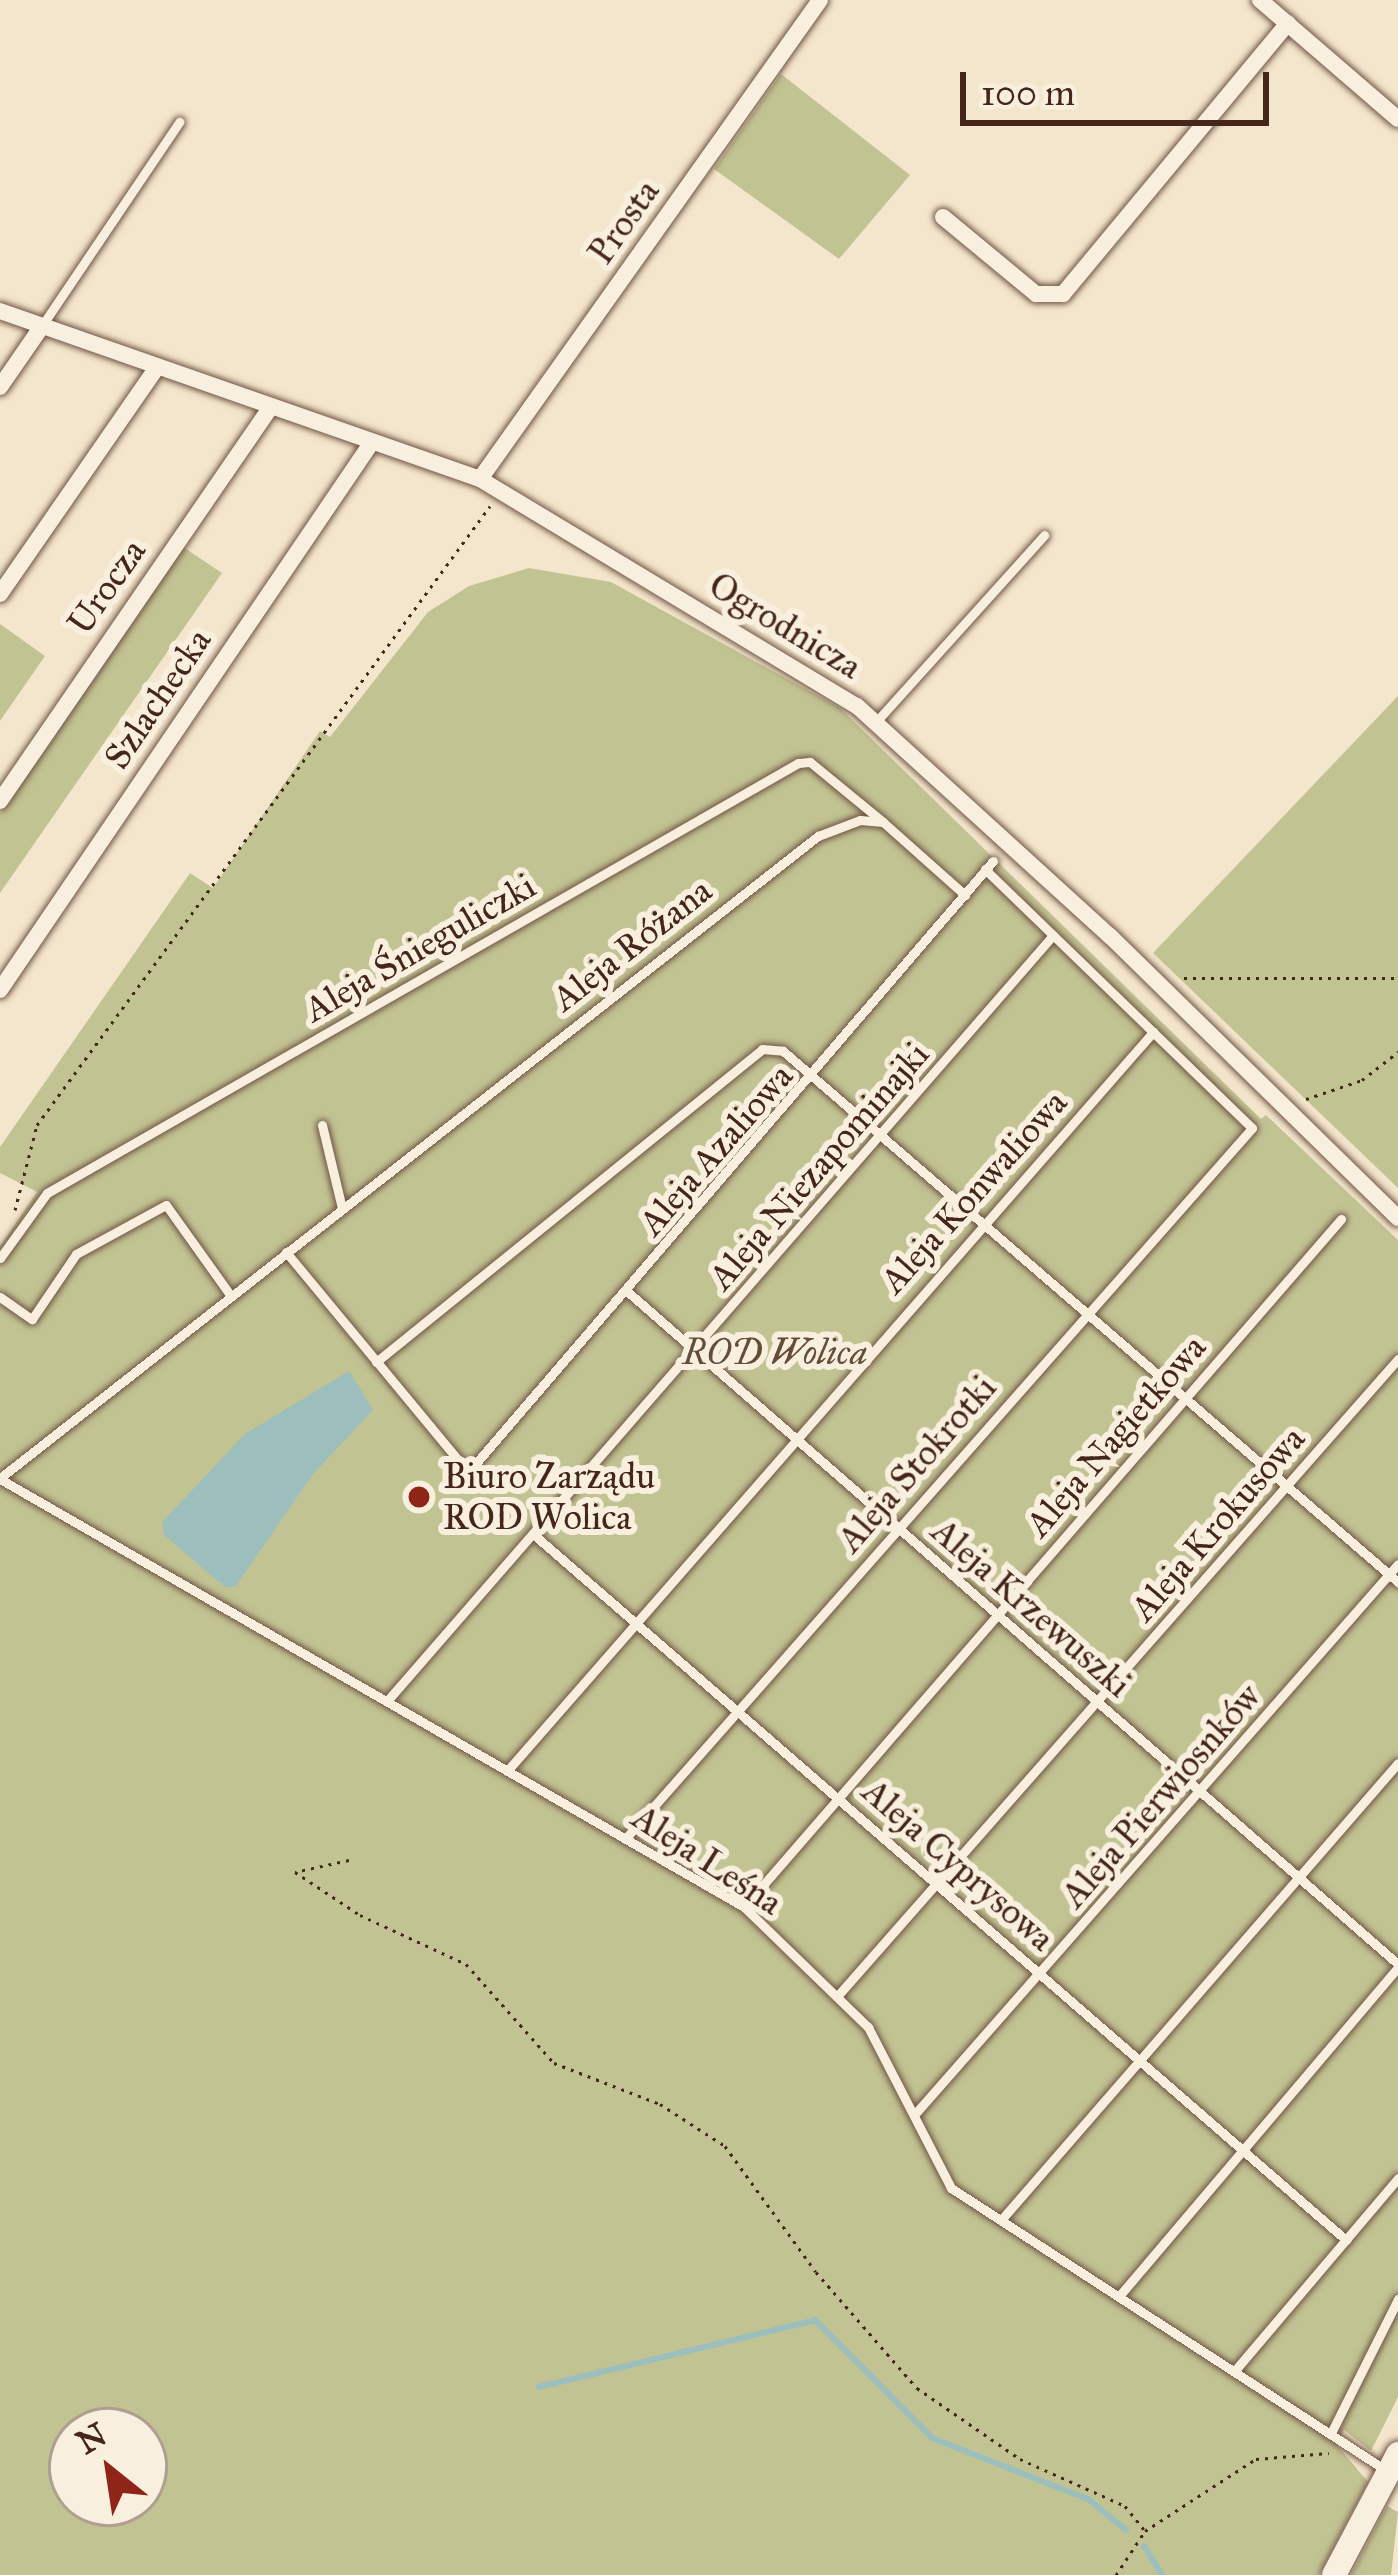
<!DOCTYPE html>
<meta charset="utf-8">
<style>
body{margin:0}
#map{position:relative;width:1398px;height:2575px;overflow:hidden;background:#f4e6cc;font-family:"IM FELL Great Primer",serif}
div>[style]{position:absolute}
.green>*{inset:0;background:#c2c393}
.water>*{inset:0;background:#9cbebc}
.stream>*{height:6px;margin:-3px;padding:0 3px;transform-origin:3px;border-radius:3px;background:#9cbebc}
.path>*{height:3px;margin-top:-1.5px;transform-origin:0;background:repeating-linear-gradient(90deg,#45261a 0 3px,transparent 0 9px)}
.roads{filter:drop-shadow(0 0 3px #715646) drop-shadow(0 0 3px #715646)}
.lane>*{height:9px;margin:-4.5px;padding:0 4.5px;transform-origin:4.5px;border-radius:4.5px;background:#f8efde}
.street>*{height:16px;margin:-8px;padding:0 8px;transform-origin:8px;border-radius:8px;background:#f8efde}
.secondary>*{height:24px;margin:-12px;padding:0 12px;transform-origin:12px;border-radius:12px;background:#f8efde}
.dots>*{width:33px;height:33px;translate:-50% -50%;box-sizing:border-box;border:6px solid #f8efde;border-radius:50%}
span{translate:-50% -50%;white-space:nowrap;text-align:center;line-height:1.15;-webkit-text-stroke:12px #f8efde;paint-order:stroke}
.street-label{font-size:36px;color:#45261a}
.park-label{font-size:36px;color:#644d38;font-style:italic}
.poi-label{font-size:36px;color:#45261a}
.left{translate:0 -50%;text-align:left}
.north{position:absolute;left:48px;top:2407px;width:120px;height:120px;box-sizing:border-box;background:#f8efde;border:3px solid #b09f90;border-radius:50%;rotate:330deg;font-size:33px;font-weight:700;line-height:48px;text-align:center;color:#45261a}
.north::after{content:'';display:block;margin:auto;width:42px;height:54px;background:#8f2418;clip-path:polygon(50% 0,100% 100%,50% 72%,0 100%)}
.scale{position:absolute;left:960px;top:72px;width:309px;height:54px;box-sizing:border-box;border:6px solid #45261a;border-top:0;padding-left:15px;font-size:36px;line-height:42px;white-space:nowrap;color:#45261a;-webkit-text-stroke:9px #f8efde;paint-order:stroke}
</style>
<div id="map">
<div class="green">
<div style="clip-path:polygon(781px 74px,910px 175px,839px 259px,714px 169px)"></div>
<div style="clip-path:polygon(183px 547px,222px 573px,0 893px,0 813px)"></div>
<div style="clip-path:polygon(evenodd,529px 568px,611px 582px,840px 708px,1261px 1119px,1266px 1115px,1398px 1240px,1398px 2397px,1371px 2451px,1344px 2430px,1336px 2444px,1368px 2482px,1319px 2575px,0 2575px,0 1246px,37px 1192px,0 1173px,0 1147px,190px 873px,213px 888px,320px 731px,330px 737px,428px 612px,469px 586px,529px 568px,72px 2431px,144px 2431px,144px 2503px,72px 2503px,72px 2431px)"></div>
<div style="clip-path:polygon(0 624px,45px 656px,0 721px)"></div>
<div style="clip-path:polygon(1398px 696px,1398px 1188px,1153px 953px)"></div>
<div style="clip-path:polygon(1387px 2506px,1398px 2512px,1391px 2575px,1351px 2575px)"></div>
</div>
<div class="water">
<div style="clip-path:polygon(349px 1371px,373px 1410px,313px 1474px,235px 1587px,225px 1587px,164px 1535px,162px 1522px,245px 1434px)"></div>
</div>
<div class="stream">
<div style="left:539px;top:2387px;width:284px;rotate:-13.6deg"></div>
<div style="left:815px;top:2320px;width:166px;rotate:45.2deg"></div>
<div style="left:932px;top:2438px;width:168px;rotate:21.4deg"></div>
<div style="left:1088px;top:2499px;width:49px;rotate:39.2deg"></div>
<div style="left:1144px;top:2546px;width:34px;rotate:58deg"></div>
</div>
<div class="path">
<div style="left:1184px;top:978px;width:214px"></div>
<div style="left:1306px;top:1099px;width:59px;rotate:-18.7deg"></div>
<div style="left:1362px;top:1080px;width:46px;rotate:-37.9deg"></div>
<div style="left:15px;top:1210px;width:88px;rotate:-75.5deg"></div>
<div style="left:37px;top:1125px;width:767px;rotate:-53.8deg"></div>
<div style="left:349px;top:1860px;width:55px;rotate:167.5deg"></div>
<div style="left:295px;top:1872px;width:78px;rotate:33.5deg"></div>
<div style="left:360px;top:1915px;width:117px;rotate:24.8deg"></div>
<div style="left:466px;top:1964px;width:132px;rotate:48.4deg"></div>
<div style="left:554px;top:2063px;width:114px;rotate:21.1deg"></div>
<div style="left:660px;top:2104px;width:77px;rotate:32.9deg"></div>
<div style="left:725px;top:2146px;width:155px;rotate:54.2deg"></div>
<div style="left:816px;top:2272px;width:154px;rotate:49deg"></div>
<div style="left:917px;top:2388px;width:125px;rotate:34.6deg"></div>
<div style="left:1020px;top:2459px;width:115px;rotate:24.1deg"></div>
<div style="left:1125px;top:2506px;width:32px;rotate:51deg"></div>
<div style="left:1116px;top:2575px;width:53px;rotate:-56.6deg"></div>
<div style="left:1145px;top:2531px;width:132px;rotate:-33deg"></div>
<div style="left:1256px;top:2459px;width:73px;rotate:-4.7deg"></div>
</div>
<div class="roads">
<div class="lane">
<div style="left:43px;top:324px;width:244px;rotate:-56deg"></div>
<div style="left:875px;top:723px;width:253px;rotate:-48deg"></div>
<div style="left:322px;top:1125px;width:85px;rotate:76.5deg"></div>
<div style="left:286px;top:1252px;width:276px;rotate:50.4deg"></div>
<div style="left:462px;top:1465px;width:15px;rotate:-11deg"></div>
<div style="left:477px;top:1462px;width:792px;rotate:-49.35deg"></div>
<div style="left:0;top:1258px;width:80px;rotate:-54.1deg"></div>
<div style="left:47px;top:1193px;width:865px;rotate:-29.79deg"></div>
<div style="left:798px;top:763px;width:12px;rotate:-5deg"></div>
<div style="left:810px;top:762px;width:94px;rotate:39.4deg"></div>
<div style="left:629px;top:1293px;width:1021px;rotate:41.11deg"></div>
<div style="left:0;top:1297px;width:39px;rotate:35deg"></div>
<div style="left:32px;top:1319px;width:78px;rotate:-55.9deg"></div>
<div style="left:76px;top:1254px;width:102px;rotate:-28.6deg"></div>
<div style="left:166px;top:1205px;width:112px;rotate:54.5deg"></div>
<div style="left:376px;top:1362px;width:497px;rotate:-39deg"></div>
<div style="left:762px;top:1049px;width:21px;rotate:5deg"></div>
<div style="left:783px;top:1051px;width:813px;rotate:40.81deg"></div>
<div style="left:0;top:1478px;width:1040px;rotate:-38.13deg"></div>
<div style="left:818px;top:836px;width:45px;rotate:-20.9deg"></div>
<div style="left:860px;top:820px;width:23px;rotate:5deg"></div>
<div style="left:883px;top:822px;width:110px;rotate:41.7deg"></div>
<div style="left:0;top:1479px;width:858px;rotate:29.91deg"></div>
<div style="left:744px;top:1907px;width:173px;rotate:44.1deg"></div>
<div style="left:868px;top:2027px;width:181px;rotate:62.7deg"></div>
<div style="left:951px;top:2188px;width:516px;rotate:32.98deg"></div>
<div style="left:533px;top:1534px;width:1077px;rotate:40.97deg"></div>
<div style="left:387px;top:1701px;width:1015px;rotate:-48.99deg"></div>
<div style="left:507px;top:1771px;width:982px;rotate:-48.84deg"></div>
<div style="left:625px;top:1839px;width:948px;rotate:-48.59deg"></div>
<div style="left:1252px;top:1128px;width:372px;rotate:-135.9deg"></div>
<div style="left:744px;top:1907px;width:911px;rotate:-49.05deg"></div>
<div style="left:840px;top:1993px;width:845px;rotate:-48.65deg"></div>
<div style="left:914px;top:2115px;width:733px;rotate:-48.7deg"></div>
<div style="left:1001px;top:2220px;width:605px;rotate:-49.02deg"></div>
<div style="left:1120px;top:2295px;width:430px;rotate:-49.7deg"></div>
<div style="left:1237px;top:2368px;width:249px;rotate:-49.7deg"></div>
<div style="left:1331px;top:2433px;width:150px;rotate:-63.4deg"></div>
</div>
<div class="street">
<div style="left:1260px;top:0;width:182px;rotate:40.8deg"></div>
<div style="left:943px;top:217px;width:121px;rotate:39.6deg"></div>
<div style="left:1036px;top:294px;width:27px"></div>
<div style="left:1063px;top:294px;width:352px;rotate:-50.3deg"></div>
<div style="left:0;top:311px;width:509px;rotate:19.29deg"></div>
<div style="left:480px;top:479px;width:440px;rotate:31.1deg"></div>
<div style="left:857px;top:706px;width:342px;rotate:42.3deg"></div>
<div style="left:1110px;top:936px;width:403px;rotate:44.4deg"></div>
<div style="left:0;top:387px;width:70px;rotate:-55.4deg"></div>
<div style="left:480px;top:479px;width:587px;rotate:-54.63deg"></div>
<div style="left:0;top:594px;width:272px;rotate:-55.3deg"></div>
<div style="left:0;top:801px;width:475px;rotate:-55.5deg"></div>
<div style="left:0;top:990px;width:659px;rotate:-55.83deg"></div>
</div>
<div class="secondary">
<div style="left:1334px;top:2575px;width:137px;rotate:-62.1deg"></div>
</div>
</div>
<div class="dots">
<div style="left:419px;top:1497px;background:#8f2418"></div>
</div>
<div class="street-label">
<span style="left:624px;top:222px;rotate:-55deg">Prosta</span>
<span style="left:107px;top:587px;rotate:-55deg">Urocza</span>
<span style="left:785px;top:626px;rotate:31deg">Ogrodnicza</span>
<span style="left:158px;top:699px;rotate:-56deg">Szlachecka</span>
<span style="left:632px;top:945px;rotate:-38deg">Aleja Różana</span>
<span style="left:420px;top:948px;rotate:-30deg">Aleja Śnieguliczki</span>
<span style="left:716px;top:1150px;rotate:-49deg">Aleja Azaliowa</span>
<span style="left:819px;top:1166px;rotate:-49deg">Aleja Niezapominajki</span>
<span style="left:974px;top:1192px;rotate:-48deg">Aleja Konwaliowa</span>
<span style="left:1116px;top:1436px;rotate:-49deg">Aleja Nagietkowa</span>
<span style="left:917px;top:1464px;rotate:-49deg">Aleja Stokrotki</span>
<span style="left:1218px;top:1524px;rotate:-49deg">Aleja Krokusowa</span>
<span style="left:1031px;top:1608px;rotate:41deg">Aleja Krzewuszki</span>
<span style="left:1161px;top:1796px;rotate:-49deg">Aleja Pierwiosnków</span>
<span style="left:707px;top:1860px;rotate:33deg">Aleja Leśna</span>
<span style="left:958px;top:1865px;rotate:41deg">Aleja Cyprysowa</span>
</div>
<div class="park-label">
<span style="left:775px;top:1353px">ROD Wolica</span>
</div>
<div class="poi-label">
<span class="left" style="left:443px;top:1497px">Biuro Zarządu<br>ROD Wolica</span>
</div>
<div class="north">N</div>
<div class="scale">100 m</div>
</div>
